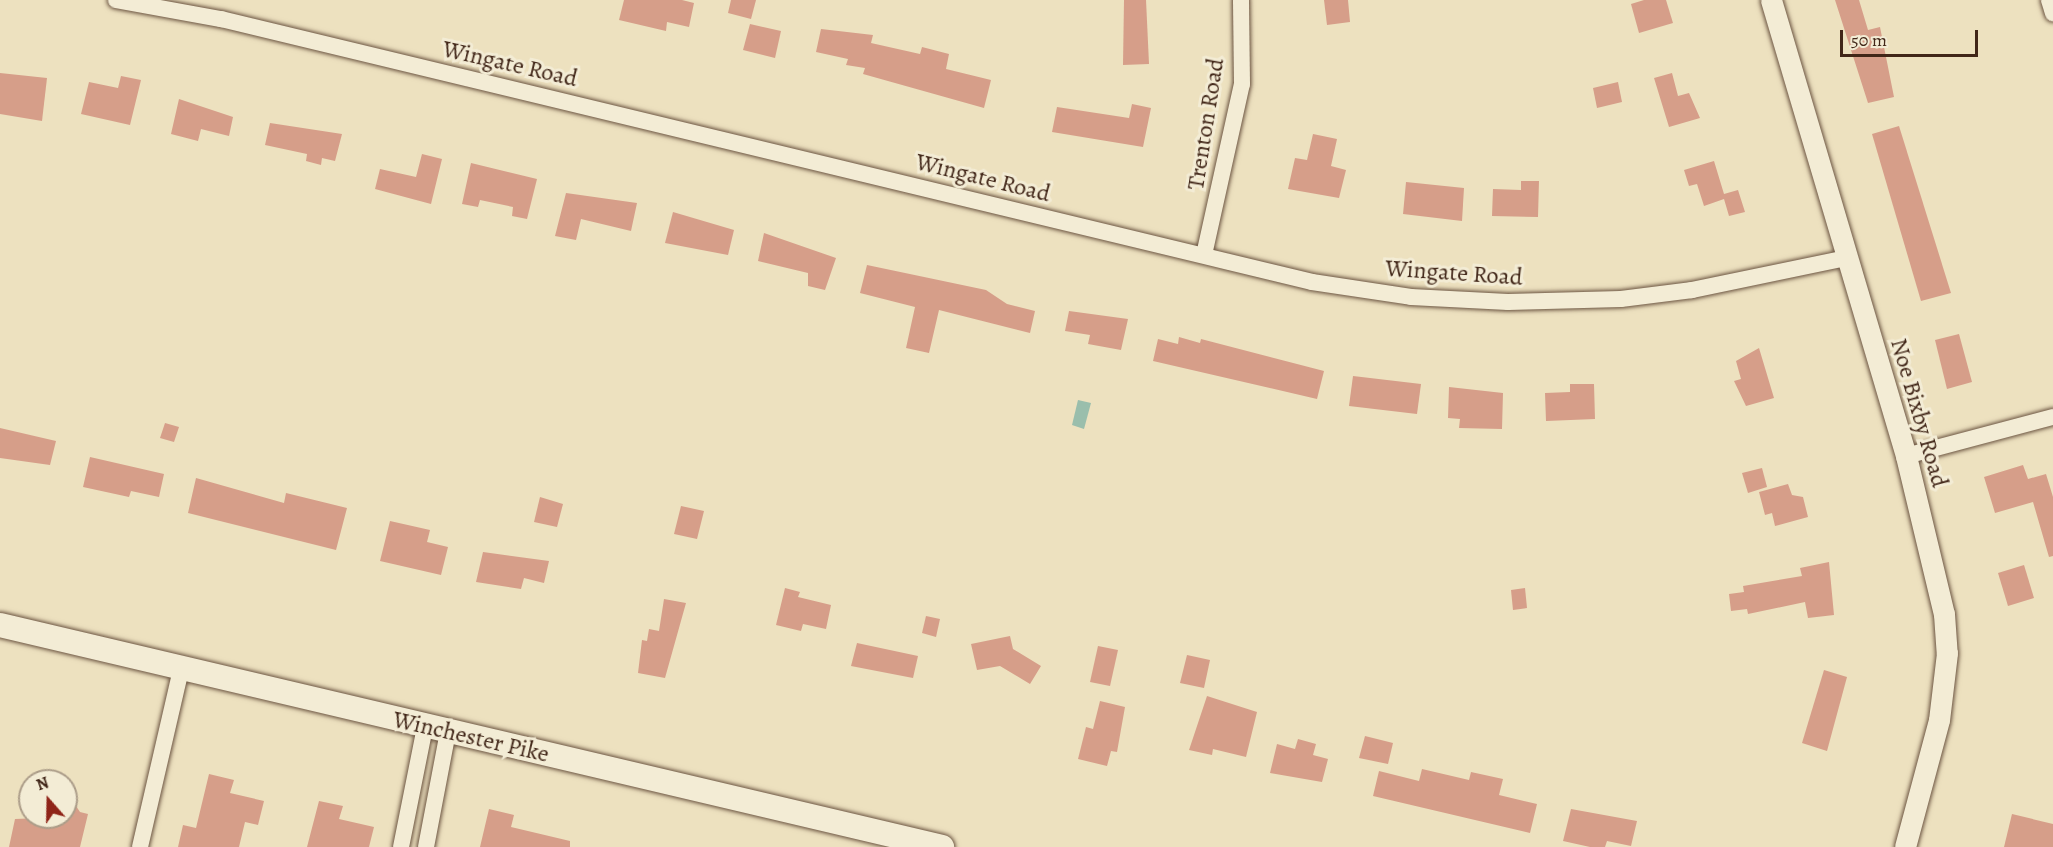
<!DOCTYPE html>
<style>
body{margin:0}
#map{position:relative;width:2053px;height:847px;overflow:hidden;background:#ede1bf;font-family:Alegreya,serif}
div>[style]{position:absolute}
.water>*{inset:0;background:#9abeac}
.building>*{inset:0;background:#d69e89}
.roads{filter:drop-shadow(0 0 2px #6c5542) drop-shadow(0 0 2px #6c5542)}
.minor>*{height:16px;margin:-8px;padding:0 8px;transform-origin:8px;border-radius:8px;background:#f3ecd5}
.tertiary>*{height:21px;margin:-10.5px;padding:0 10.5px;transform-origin:10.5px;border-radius:10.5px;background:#f3ecd5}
.secondary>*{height:24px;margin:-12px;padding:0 12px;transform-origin:12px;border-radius:12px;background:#f3ecd5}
span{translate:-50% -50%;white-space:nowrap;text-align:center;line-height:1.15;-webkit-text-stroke:6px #f3ecd5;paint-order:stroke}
.street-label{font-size:24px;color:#412618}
.north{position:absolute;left:18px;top:769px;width:60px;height:60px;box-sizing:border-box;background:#f3ecd5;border:2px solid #ac9d89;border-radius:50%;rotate:340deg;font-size:16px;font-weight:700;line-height:24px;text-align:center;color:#412618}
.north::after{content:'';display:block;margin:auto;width:21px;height:27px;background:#8f2418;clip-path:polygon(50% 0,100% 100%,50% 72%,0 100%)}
.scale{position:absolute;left:1840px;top:30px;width:138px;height:27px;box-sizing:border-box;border:3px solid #412618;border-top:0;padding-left:8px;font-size:18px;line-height:21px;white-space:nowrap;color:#412618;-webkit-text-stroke:4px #f3ecd5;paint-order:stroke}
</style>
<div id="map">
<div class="water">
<div style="clip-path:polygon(1078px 400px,1091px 403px,1084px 429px,1072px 425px)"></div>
</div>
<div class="building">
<div style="clip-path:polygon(624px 0,682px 0,694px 3px,689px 27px,667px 22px,666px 31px,619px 20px)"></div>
<div style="clip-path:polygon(731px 0,756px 0,751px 19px,728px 13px)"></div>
<div style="clip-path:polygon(1124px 0,1146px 0,1149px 64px,1123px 65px)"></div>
<div style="clip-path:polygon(1324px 0,1348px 0,1350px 22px,1327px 25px)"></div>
<div style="clip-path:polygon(1644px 0,1666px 0,1673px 23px,1639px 33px,1631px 4px)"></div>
<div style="clip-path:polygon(1835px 0,1859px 0,1868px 30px,1880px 27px,1894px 97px,1868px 103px)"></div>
<div style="clip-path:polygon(750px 24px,781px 31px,775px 58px,743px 50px)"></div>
<div style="clip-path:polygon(821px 29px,873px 35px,871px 43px,920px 54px,922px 47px,949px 54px,946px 69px,991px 80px,984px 108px,863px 74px,865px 68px,846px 65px,848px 59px,816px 52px)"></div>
<div style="clip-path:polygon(0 73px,47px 78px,42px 121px,0 114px)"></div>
<div style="clip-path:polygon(1672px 73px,1678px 96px,1689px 93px,1700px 118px,1669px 127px,1654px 78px)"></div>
<div style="clip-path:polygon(121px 76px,141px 80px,130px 125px,81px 114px,89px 82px,118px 88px)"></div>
<div style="clip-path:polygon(1618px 82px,1622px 102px,1597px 108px,1593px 88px)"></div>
<div style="clip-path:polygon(179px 99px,233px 117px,229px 136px,201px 129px,198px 141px,171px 134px)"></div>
<div style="clip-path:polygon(1132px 104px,1151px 108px,1143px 147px,1052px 132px,1057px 107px,1129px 118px)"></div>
<div style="clip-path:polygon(270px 123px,342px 134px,335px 161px,322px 158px,321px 165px,306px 161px,307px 154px,265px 145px)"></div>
<div style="clip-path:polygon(1899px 126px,1951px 293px,1921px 301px,1872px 134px)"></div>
<div style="clip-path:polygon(1313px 134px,1337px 139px,1331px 166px,1346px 170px,1339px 198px,1288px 189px,1295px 158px,1307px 160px)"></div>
<div style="clip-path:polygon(422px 154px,442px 159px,431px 204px,375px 189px,380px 169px,416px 177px)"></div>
<div style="clip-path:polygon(1714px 161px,1724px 194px,1738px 190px,1745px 212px,1729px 216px,1724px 199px,1704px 206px,1697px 184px,1689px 186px,1684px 170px)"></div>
<div style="clip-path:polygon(471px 163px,537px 179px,527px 219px,512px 216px,513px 207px,480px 200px,478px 207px,462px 204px)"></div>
<div style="clip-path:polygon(1521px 181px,1539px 181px,1538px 217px,1492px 216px,1493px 189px,1521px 190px)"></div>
<div style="clip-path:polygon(1406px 182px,1464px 188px,1462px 221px,1403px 214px)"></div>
<div style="clip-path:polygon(566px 193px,637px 203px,631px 231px,581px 219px,576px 240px,555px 236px)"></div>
<div style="clip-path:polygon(673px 212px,734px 230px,728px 255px,665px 243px)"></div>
<div style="clip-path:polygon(764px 233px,836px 258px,825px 290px,808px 286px,808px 273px,758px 261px)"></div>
<div style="clip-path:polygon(867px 265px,986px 290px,1007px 304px,1035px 311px,1030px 333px,939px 310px,929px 353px,906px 348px,915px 307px,860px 293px)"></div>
<div style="clip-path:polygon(1069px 311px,1128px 319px,1121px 350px,1088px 344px,1090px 335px,1065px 331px)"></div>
<div style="clip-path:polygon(1959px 334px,1972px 382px,1947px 389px,1935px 340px)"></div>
<div style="clip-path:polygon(1179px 337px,1200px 343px,1201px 339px,1324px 371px,1317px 399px,1153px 361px,1158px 339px,1178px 344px)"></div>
<div style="clip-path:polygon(1759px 348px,1774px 398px,1746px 406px,1734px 381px,1741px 379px,1736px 361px)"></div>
<div style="clip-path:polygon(1353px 376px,1421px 384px,1417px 414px,1349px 406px)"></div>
<div style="clip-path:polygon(1570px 384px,1594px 384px,1595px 419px,1546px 421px,1545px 393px,1570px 392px)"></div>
<div style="clip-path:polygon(1449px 387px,1503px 393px,1502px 429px,1459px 428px,1460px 419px,1448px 418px)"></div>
<div style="clip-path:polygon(165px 423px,179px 427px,174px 442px,160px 438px)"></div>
<div style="clip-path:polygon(0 428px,56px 441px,50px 465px,0 458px)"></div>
<div style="clip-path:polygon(90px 457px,164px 474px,159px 497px,131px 491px,129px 497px,83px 487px)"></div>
<div style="clip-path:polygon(2023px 465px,2028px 479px,2046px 474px,2053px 497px,2053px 556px,2049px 557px,2033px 502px,1995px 513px,1984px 477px)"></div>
<div style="clip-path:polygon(1762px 468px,1767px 487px,1748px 493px,1742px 473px)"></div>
<div style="clip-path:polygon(196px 478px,284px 503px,286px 493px,347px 508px,336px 550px,188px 513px)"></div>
<div style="clip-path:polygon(1788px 484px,1792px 495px,1803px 497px,1808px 517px,1775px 526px,1772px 513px,1765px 515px,1759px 492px)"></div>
<div style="clip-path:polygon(540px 497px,563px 504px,557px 527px,534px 522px)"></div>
<div style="clip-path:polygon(681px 506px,704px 511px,697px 539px,674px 534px)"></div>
<div style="clip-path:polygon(390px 521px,430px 530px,427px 542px,448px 547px,441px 575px,380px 561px)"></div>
<div style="clip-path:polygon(483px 552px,549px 561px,544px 583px,524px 578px,521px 589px,476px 582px)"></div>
<div style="clip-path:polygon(1829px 562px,1834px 615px,1808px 618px,1805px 602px,1748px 614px,1747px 609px,1731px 611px,1729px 594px,1744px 592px,1743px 586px,1802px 576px,1800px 568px)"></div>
<div style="clip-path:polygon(2024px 565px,2034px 598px,2008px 606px,1998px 573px)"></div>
<div style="clip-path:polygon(785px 588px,800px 592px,798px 597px,831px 605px,826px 629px,803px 624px,801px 631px,776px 625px)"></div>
<div style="clip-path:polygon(1525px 588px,1527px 608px,1513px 610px,1511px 590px)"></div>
<div style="clip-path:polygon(664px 599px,686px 603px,665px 678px,638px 673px,642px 640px,647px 641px,649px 629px,659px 631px)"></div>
<div style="clip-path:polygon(926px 616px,940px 619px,936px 637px,922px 633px)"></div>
<div style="clip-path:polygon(1010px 636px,1013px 649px,1041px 666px,1030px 684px,1000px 666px,977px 670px,971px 644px)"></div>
<div style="clip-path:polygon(857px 643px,918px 656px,913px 678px,851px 666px)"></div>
<div style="clip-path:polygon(1098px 646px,1118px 650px,1110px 686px,1090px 682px)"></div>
<div style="clip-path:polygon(1187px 655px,1210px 660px,1204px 688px,1180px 683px)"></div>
<div style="clip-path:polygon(1824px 670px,1847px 677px,1827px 751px,1802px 743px)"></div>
<div style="clip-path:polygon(1207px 696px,1257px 712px,1246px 757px,1213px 749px,1212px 755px,1189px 750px)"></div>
<div style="clip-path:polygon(1100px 701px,1125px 707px,1117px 752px,1111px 751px,1107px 766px,1078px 759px,1086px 727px,1093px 729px)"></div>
<div style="clip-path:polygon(1365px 736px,1393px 743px,1388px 764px,1359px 758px)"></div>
<div style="clip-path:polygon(1298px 739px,1316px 744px,1313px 755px,1328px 759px,1322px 782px,1270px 773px,1277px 744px,1295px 749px)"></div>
<div style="clip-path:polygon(1422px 769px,1469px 780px,1471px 772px,1503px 779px,1499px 795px,1537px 804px,1530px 833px,1373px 796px,1379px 771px,1419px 781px)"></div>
<div style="clip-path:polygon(209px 774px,234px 780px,230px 793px,264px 801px,258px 825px,245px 822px,239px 847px,178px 847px,183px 825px,196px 828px)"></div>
<div style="clip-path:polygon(66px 791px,80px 812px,88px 814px,80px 847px,9px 847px,15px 819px,66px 817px)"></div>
<div style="clip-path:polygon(319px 801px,343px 806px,339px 819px,374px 827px,369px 847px,307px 847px)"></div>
<div style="clip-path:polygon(489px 809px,514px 815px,511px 827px,570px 841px,570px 847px,480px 847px)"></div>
<div style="clip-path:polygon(1571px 809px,1637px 821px,1631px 846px,1607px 841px,1605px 847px,1590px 847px,1563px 841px)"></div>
<div style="clip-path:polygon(2012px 814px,2053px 824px,2053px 847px,2004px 847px)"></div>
</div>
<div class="roads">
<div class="minor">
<div style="left:116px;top:0;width:107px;rotate:10.3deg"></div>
<div style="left:221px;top:19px;width:1122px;rotate:13.55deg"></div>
<div style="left:1312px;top:282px;width:100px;rotate:8.6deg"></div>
<div style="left:1411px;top:297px;width:97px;rotate:3deg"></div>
<div style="left:1508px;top:302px;width:113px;rotate:-1.5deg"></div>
<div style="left:1621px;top:299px;width:72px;rotate:-7.2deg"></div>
<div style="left:1692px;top:290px;width:157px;rotate:-11.7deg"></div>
<div style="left:2049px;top:0;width:14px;rotate:73deg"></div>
<div style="left:1204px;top:255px;width:175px;rotate:-77.5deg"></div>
<div style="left:1242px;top:84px;width:84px;rotate:-90.7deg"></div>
<div style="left:1906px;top:456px;width:152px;rotate:-14.9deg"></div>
<div style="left:140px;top:847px;width:182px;rotate:-77deg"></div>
<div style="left:401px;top:847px;width:122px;rotate:-78.7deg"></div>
<div style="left:426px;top:847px;width:117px;rotate:-79.2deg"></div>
</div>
<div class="tertiary">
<div style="left:1771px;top:0;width:476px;rotate:73.5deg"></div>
<div style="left:1906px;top:456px;width:163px;rotate:76.5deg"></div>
<div style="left:1944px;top:614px;width:39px;rotate:86deg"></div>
<div style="left:1947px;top:653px;width:67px;rotate:96.8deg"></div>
<div style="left:1939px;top:720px;width:131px;rotate:105deg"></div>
</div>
<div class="secondary">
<div style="left:0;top:625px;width:968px;rotate:13.26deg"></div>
</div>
</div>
<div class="street-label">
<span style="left:510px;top:64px;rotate:13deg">Wingate Road</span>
<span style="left:1206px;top:124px;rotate:-81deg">Trenton Road</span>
<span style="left:983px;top:178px;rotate:14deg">Wingate Road</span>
<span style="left:1454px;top:273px;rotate:4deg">Wingate Road</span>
<span style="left:1919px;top:413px;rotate:74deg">Noe Bixby Road</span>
<span style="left:471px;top:737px;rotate:13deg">Winchester Pike</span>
</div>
<div class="north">N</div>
<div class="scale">50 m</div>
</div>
